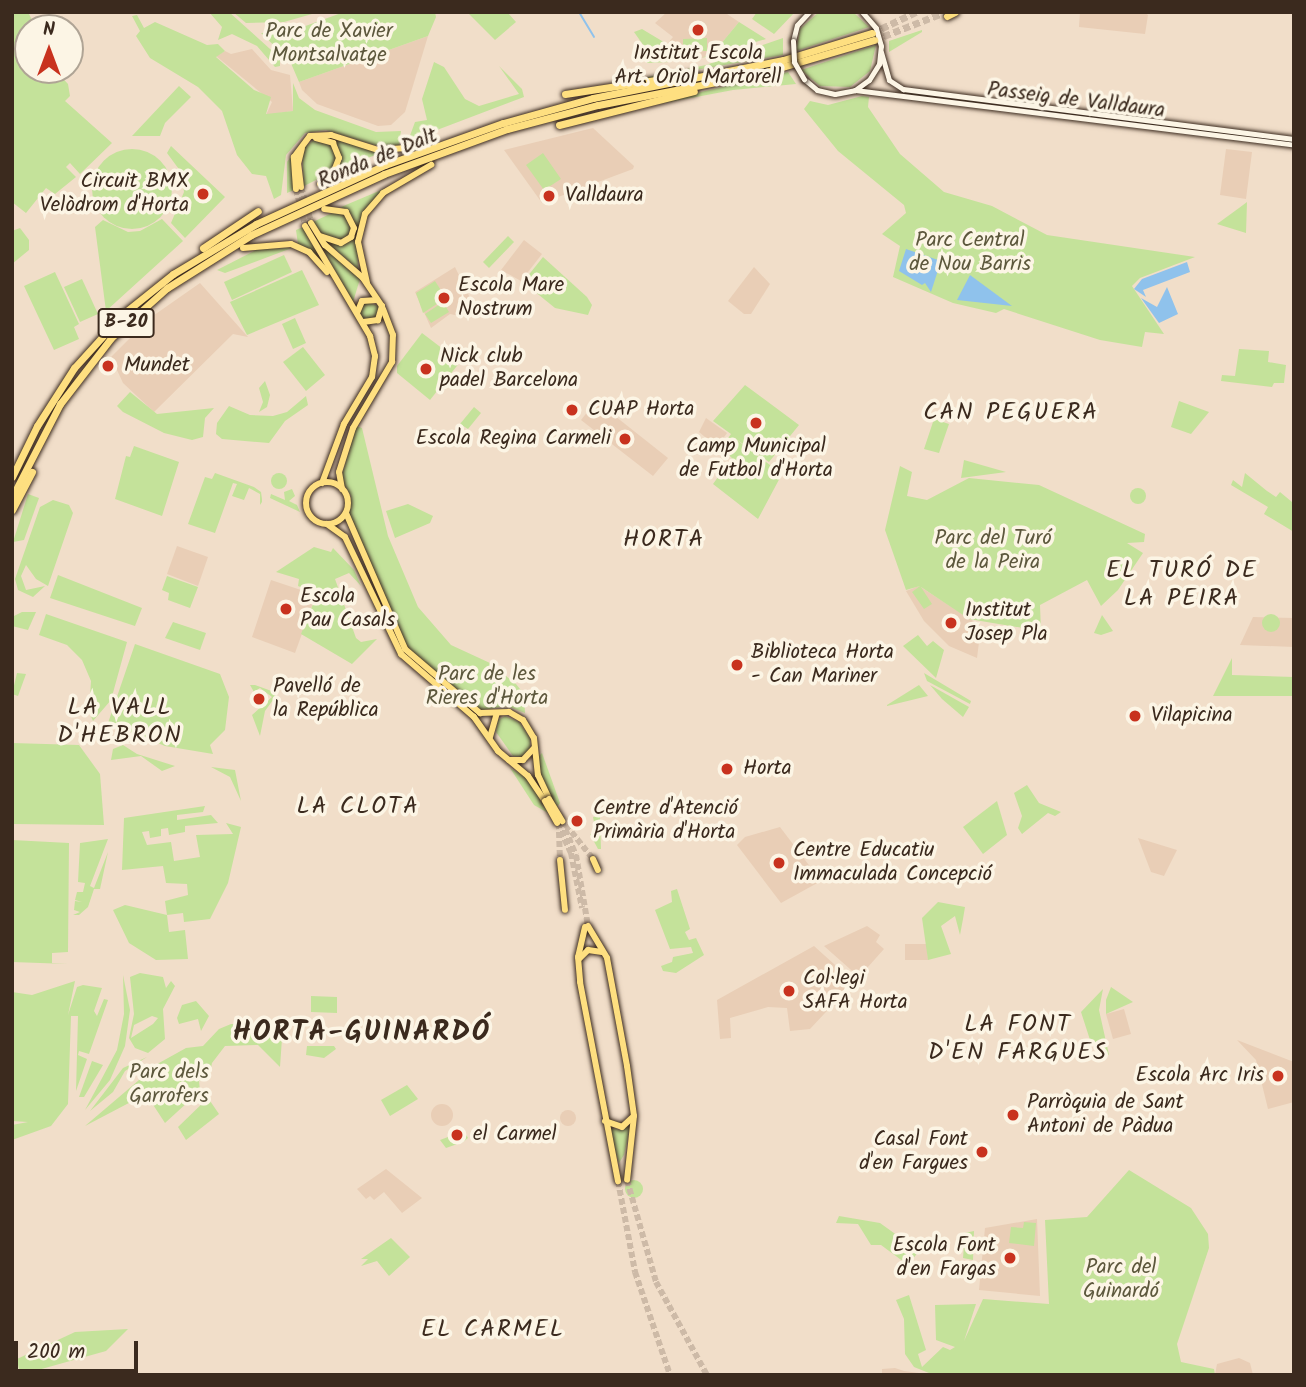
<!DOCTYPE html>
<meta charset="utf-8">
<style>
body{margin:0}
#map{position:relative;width:1306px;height:1387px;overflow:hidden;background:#f1dec9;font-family:Kalam,sans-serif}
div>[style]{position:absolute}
.built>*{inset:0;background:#e9ceb6}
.round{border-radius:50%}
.green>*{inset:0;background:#c4e29a}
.water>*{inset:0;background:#8fc2ec}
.stream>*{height:2px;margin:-1px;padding:0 1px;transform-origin:1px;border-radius:1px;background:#8fc2ec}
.primary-tunnel>*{height:6px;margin-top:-3px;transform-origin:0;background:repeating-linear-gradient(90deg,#cdbaa7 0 6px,transparent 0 9px)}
.highway-tunnel>*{height:7px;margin-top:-3.5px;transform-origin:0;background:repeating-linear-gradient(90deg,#cdbaa7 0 7px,transparent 0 10.5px)}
.roads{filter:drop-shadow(0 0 2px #3b2a1e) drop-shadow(0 0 2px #3b2a1e)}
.secondary>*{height:5px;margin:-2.5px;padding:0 2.5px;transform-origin:2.5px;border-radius:2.5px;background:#fcf5e5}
.primary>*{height:6px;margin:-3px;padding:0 3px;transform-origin:3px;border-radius:3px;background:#fedf80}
.primary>.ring{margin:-3px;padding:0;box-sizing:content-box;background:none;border:6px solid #fedf80;border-radius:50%}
.highway>*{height:7px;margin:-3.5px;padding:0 3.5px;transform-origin:3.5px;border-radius:3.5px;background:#fedf80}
.bridges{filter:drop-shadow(0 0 2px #3b2a1e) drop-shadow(0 0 2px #3b2a1e)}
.secondary-bridge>*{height:5px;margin:-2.5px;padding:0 2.5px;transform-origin:2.5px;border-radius:2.5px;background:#fcf5e5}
.primary-bridge>*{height:6px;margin:-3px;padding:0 3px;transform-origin:3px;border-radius:3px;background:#fedf80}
.dots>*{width:19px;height:19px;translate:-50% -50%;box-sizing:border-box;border:4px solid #fcf5e5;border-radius:50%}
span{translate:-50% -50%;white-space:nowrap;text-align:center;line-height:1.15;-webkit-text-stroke:7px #fcf5e5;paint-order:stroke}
.shield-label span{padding:2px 5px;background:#fcf5e5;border:2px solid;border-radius:5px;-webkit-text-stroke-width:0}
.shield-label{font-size:19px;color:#3b2a1e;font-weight:700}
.park-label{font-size:21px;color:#5d583d}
.poi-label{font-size:21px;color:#3b2a1e}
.right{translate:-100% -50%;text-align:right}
.left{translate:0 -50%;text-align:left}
.street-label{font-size:21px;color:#3b2a1e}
.quarter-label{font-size:24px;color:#3b2a1e;letter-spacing:2px}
.district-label{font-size:28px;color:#3b2a1e;font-weight:700;letter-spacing:2px}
.frame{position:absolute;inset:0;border:14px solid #3b2a1e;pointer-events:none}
.north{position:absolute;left:14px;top:14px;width:70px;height:70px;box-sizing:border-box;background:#fcf5e5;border:2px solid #afa495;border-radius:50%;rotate:0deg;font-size:19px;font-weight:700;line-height:28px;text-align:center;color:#3b2a1e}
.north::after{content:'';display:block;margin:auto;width:24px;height:32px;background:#c8321e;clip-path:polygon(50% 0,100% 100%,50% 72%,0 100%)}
.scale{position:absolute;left:14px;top:1341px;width:124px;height:32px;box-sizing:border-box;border:4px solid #3b2a1e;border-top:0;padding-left:9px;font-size:21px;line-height:24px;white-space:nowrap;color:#3b2a1e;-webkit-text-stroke:5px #fcf5e5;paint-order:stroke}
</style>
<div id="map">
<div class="built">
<div style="clip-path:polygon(667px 12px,724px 12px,739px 22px,715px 51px,702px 58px,684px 56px,667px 44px,673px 37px,655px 23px)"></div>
<div style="clip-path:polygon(1080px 12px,1144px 12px,1148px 15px,1145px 34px,1079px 27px)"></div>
<div style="clip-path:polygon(428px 36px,405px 112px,391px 125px,378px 126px,317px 104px,302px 90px,299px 82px)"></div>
<div style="clip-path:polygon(252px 49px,271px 70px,290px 75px,293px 111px,266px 115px,272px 102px,216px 56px,225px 51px,231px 54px)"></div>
<div style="clip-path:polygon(593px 128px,634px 166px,633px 169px,542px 203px,504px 150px)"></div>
<div style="clip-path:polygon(1226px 149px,1252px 152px,1246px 199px,1220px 195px)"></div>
<div style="clip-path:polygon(524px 240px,542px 254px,521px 281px,501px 270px)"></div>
<div style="clip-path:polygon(455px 267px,473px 304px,460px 316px,450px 314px,431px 328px,415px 292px)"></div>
<div style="clip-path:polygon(754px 267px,770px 284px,751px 314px,744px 314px,728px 301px)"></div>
<div style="clip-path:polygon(200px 283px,248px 337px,233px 334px,154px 412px,123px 383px,111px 357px,150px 318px)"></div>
<div style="clip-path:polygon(596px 401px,668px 458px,653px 476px,581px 420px)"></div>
<div style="clip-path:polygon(706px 418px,727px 433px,717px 447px,699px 432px)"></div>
<div style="clip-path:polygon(177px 546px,208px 557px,198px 586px,167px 574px)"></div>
<div style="clip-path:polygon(271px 580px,316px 595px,295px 653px,252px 637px)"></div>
<div style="clip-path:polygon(919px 586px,981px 626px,977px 658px,949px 646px,924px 621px,906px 591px)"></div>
<div style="clip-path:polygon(1253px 617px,1294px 618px,1294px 647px,1240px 645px)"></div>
<div style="clip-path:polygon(780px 827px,821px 881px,781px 903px,737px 845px,745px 837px)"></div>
<div style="clip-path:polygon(1138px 838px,1177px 850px,1164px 876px,1151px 872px)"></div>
<div style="clip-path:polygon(867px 926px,880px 935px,876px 942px,884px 949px,859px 977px,824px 946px)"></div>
<div style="clip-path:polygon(905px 944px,927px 944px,928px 960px,905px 960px)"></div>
<div style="clip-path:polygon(814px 946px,854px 982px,810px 1029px,790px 1031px,787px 1008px,768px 1007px,730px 1018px,731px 1038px,720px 1039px,717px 1000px)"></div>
<div style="clip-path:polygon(1124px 1009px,1131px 1034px,1113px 1039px,1106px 1014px)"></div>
<div style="clip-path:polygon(1237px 1040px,1294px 1062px,1294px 1102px,1268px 1109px,1256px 1060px)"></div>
<div class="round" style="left:431px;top:1104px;width:22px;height:22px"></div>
<div class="round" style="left:560px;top:1110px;width:16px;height:16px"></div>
<div style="clip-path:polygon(386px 1169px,422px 1198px,402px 1213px,384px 1192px,374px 1200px,370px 1196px,366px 1199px,357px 1189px)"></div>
<div style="clip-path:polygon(1037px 1219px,1040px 1296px,979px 1290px,985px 1228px)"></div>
<div style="clip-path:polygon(1239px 1358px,1250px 1363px,1253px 1375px,1215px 1375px,1217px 1364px)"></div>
<div style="clip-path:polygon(895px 1368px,904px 1371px,934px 1375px,882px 1375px,882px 1369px)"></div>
</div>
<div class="green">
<div style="clip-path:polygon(12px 12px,28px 12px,33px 22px,34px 28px,28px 28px,28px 70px,55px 70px,68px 84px,70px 96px,65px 101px,112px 143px,80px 174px,70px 163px,66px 167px,76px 177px,55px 194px,46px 188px,26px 213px,12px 202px)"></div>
<div style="clip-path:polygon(209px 12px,229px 12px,280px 58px,280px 66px,275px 67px,257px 46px,232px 34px,218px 40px,222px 27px)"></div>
<div style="clip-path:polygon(233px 12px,319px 12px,284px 22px,246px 23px)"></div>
<div style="clip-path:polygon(344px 12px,435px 12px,436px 17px,428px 36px,299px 82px,290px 61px,261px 33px,289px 32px)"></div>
<div style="clip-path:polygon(467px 12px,507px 12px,516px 22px,495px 40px)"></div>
<div style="clip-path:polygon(757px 12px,795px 12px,774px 34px,752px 19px)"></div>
<div style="clip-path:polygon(819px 12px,853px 12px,869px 27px,796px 51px,800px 29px)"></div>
<div style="clip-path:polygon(137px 15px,144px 28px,155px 22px,207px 45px,218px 44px,225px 51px,216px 57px,254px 90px,271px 97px,266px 114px,293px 111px,293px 83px,299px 98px,315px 110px,376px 132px,401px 131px,399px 145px,374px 145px,326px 130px,305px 133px,286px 155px,281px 195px,274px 199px,266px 176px,252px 174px,237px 155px,222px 111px,198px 87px,150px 58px,136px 36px,140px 31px,132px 16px)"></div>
<div style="clip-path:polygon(739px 22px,766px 39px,702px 58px,715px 51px)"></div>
<div style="clip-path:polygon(642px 29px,667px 44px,684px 56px,669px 62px,647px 63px,646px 49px,634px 32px)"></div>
<div style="clip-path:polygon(922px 30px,922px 32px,889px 52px,889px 41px)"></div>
<div style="clip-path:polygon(707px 38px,707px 51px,683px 51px,683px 39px)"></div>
<div style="clip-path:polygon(783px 38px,783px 55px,614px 84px,706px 65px)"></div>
<div style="clip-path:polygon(876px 45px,870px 71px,850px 87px,820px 86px,801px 70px)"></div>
<div style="clip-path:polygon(434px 62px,444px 67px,465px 99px,479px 106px,519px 94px,499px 66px,522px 89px,524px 97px,408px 141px,415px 122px,427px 120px,422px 99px)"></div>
<div style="clip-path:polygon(788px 72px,796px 84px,733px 90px,601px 115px)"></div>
<div style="clip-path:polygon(179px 86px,191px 97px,165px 123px,160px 136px,132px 136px)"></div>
<div style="clip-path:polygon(862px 96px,869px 97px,868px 107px,900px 154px,944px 192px,992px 206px,1047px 235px,1195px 257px,1140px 278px,1132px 286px,1164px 334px,1145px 332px,1142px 347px,1100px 340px,1004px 309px,996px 313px,953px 303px,893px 277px,900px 246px,882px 234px,906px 213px,904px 205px,838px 151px,804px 109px,810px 101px,828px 105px)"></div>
<div style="clip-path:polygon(328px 135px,383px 152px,335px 171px,340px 157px,336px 145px,325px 137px,310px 138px,297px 155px,298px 188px,295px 164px,299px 148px,310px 137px)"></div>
<div style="clip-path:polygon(305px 137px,293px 155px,294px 190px,287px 193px,287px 162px)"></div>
<div style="clip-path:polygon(315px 139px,331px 143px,338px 158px,330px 173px,304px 186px,302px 149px)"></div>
<div style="clip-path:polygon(171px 146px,225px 197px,185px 238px,171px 223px,184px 192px,181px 172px,167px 153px)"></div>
<div class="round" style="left:92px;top:149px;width:80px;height:80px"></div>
<div style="clip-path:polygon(543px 153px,561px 179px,544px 190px,526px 165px)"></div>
<div style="clip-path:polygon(386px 188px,368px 206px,357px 243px,358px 269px,324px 240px,343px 244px,356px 227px,351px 214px,341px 207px)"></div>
<div style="clip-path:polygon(1247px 202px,1246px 233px,1217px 224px,1239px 208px)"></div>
<div style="clip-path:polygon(334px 212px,343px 212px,353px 223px,351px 235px,341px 242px,323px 235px,313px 222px)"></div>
<div style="clip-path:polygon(162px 219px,183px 241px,106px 311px,95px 227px,103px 220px,128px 232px,140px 231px)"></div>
<div style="clip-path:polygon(309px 224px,326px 249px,360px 279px,353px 302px)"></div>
<div style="clip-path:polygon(303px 227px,307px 236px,323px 264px,298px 244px,296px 230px)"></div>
<div style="clip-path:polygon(20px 228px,29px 240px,29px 250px,12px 264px,12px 231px)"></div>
<div style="clip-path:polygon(508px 236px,514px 242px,489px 268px,483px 262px)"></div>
<div style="clip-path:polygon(292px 248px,225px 273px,217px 270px,258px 249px)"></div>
<div style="clip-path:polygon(284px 255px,292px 272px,232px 300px,224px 282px)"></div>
<div style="clip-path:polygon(543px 257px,587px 297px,592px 305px,588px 315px,555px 308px,523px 282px)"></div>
<div style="clip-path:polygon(302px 270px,319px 305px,247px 335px,230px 302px)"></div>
<div style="clip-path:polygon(55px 272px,79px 324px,74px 327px,79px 339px,54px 350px,24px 286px)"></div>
<div style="clip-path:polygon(82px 279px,98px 314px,80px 322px,64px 287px)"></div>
<div style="clip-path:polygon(435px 281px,446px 298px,423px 313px,416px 293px)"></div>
<div style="clip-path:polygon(365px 302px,379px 306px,375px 320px,363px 319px,359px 312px)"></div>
<div style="clip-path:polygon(443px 302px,449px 312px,431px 323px,425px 314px)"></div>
<div style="clip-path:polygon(295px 318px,306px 343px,293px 349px,282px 324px)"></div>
<div style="clip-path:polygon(422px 333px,460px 362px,430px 400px,397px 373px,397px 366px)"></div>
<div style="clip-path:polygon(303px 347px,325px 375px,306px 391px,283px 362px)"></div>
<div style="clip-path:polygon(1239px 349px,1269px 351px,1268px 362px,1286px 365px,1284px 383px,1274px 383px,1272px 387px,1221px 381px,1222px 375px,1235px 376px)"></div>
<div style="clip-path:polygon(265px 381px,270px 395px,267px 407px,259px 412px,263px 402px,259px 388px)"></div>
<div style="clip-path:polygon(745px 385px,799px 425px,769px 462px,733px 437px,782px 474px,758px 519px,713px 484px,732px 458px,721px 448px,731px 434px,713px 421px)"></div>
<div style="clip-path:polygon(130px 392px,157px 414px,214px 408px,205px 418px,203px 437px,192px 440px,164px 433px,123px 412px,117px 406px)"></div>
<div style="clip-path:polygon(306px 396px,308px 405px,285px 421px,269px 443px,222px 439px,216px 434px,217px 423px,229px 406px,250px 415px,273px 416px,287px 412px)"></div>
<div style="clip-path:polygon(1179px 401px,1209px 412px,1191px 434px,1171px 427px)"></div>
<div style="clip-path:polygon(474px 407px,481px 413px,468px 429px,460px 424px)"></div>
<div style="clip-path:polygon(934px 419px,949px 424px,939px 453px,924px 449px)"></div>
<div style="clip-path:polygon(356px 426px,362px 428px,388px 536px,418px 607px,451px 645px,490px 663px,516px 684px,524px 694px,525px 713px,507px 706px,483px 710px,475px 706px,409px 649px,393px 622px,348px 515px,351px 496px,341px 479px)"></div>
<div style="clip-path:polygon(134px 446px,179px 462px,162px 516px,115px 499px,126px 456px,130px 457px)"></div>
<div style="clip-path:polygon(964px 460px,1006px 472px,961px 478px)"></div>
<div style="clip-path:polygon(900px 466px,912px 472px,907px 496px,927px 500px,969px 478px,1039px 485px,1145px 534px,1144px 542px,1127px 543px,1143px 553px,1118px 590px,1101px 606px,1087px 580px,1040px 605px,1041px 631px,969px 619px,921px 587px,932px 604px,924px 609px,912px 592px,920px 586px,906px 590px,885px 530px)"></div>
<div class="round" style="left:271px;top:473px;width:16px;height:16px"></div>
<div style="clip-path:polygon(215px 473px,254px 487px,261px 492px,262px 499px,262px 502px,260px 505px,260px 494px,249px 488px,244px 500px,232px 496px,237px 484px,233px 483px,215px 533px,188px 524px,205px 477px,212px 479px)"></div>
<div style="clip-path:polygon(1245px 473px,1267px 491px,1276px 497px,1280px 492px,1292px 502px,1294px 532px,1264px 514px,1268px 507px,1231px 485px,1233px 480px,1242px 487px)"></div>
<div class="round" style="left:1130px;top:488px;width:16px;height:16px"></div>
<div style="clip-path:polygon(292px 489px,295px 496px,289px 501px,297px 505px,300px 512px,270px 498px,271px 494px,285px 500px,284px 492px)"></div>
<div style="clip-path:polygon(28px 494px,39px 498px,24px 540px,13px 542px)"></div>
<div style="clip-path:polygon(53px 500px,69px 505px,73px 513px,48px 586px,36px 579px,26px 565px,21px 576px,26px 590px,45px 586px,33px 597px,18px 590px,15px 579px,40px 507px)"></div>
<div style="clip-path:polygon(408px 504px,433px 516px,430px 523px,395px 538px,386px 511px)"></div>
<div style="clip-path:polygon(314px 547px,331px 552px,333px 548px,354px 570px,361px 586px,349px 573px,335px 579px,356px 638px,361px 642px,377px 639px,352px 664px,301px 634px,317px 594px,298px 586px,299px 579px,276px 572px)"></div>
<div style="clip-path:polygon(58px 575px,142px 608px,135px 626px,50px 598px)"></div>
<div style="clip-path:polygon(167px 576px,198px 587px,190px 608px,168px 600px,169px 593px,162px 590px)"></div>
<div style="clip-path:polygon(22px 612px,36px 612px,28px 630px,12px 626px,12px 617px)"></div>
<div style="clip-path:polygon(46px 614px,127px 642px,111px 700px,93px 721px,89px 712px,91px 681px,82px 660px,67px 645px,39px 635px)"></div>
<div class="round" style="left:1262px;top:614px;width:18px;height:18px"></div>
<div style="clip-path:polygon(1102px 615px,1113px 631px,1101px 635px,1094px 633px)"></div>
<div style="clip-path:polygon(173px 622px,206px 633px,200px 650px,165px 638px)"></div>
<div style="clip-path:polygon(918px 635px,927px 646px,933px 641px,944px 650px,936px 678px,903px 646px)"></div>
<div style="clip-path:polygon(135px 644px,220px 674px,229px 697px,225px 730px,210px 745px,213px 754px,165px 746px,108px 723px)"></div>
<div style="clip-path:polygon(1232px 658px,1232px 675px,1294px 677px,1294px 696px,1213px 696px)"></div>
<div style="clip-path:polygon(17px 673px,26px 674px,18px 696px,12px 694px)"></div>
<div style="clip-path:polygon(924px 673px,971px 701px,970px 704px,927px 681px)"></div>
<div style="clip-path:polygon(250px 685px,255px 685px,277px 693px,273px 700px,265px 711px,260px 736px,252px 715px,272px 697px,260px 688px,254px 692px)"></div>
<div style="clip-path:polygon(919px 685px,928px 696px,887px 706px,887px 705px)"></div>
<div style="clip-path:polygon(930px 685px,969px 707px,963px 717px,942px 699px)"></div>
<div style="clip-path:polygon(505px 716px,519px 722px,530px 738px,530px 749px,521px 757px,513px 756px,496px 732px,498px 720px)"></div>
<div style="clip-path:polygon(12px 743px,79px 745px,100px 774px,104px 825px,12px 824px)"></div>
<div style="clip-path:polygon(123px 745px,137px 754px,175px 766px,162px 771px,141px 756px,111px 760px,113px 749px)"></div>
<div style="clip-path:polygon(542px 753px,560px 803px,557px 807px,542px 781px,538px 757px)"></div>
<div style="clip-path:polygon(211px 767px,235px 770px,241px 801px,230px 777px)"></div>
<div style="clip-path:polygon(510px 768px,527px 778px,548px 813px,534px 805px)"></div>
<div style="clip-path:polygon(1027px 785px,1039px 803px,1061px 812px,1055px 816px,1048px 813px,1022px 834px,1018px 828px,1022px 816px,1014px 793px)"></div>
<div style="clip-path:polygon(997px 801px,1007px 835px,983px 854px,963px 827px)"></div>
<div style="clip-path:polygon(205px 806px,203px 812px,177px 815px,177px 820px,211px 815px,218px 823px,185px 826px,185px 832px,169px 835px,168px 828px,161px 829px,161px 836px,150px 838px,149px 831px,142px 832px,147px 845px,171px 842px,174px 861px,200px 857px,196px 835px,233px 834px,226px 823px,241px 827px,228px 883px,210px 919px,184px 922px,183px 913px,167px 915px,165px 901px,188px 895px,187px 884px,166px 883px,163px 866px,122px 870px,124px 818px)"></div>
<div style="clip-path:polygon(600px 816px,601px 849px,598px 849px,590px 834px,596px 833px,593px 817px)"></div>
<div style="clip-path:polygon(108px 839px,90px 886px,94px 888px,108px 852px,100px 889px,94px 889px,88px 907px,79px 915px,73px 915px,80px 912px,74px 910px,75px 901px,82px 902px,75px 900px,77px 892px,83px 892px,85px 883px,78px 882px,80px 843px)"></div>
<div style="clip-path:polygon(12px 840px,69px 843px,68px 952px,52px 953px,52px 963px,68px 964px,12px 962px)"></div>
<div style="clip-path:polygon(677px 889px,690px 929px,685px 932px,689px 940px,696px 938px,704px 955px,676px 973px,663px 971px,661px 966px,672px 962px,673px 957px,693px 953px,691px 947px,670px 949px,655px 910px,672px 902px,671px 891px)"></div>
<div style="clip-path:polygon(938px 902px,965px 907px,963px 919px,960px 935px,955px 916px,941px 926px,951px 954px,928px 960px,922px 918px)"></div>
<div style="clip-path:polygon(125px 905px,167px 915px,169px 932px,185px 930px,188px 959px,156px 960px,129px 943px,113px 910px)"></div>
<div style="clip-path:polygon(evenodd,140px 973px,163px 977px,166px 988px,171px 981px,175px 986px,163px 1009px,165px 1039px,148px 1053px,135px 1048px,129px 1038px,134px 1014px,130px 977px,140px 973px,152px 1016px,158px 1018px,153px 1024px,131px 1038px,134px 1025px,152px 1016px)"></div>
<div style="clip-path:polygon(123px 975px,130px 1010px,125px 1046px,110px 1080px,85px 1110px,117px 1050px,124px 1014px)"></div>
<div style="clip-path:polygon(75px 981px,68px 1015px,77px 987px,83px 985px,102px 988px,94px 1011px,97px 1016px,104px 999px,108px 1000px,89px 1054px,79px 1051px,78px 1055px,87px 1059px,76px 1091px,78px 1016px,71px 1016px,68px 1104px,51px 1126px,12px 1140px,12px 1125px,28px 1122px,12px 1121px,12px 992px,32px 995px)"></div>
<div style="clip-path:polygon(1111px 987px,1133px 1002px,1106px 1014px,1106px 1000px)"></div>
<div style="clip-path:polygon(1103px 989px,1099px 1010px,1109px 1055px,1091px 1043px,1081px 1012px)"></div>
<div style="clip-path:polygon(311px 996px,337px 997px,337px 1013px,311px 1012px)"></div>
<div style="clip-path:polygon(196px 1001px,209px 1016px,201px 1031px,198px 1019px,179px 1024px,177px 1018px,182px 1005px)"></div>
<div style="clip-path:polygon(231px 1024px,283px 1024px,280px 1067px,258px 1045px,225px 1046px,212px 1063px,209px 1078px,199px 1081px,200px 1091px,165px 1123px,146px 1094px,85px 1126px,159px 1063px,186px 1048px,203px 1046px,219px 1029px)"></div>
<div style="clip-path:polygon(307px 1046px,334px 1046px,336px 1049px,324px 1058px,306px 1055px)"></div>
<div style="clip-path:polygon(147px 1057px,125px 1071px,113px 1092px,90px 1111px,123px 1068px)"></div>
<div style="clip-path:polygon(92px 1061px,103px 1065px,84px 1097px,79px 1097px)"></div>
<div style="clip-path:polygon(407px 1085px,418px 1099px,390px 1116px,381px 1100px)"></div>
<div style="clip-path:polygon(208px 1098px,219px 1114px,186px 1140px,178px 1127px)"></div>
<div style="clip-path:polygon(631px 1124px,624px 1155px,619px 1163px,608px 1127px,620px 1130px)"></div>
<div style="clip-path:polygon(464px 1131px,468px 1138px,463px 1142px,446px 1148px,440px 1140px)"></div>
<div style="clip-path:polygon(1129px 1170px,1191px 1208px,1208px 1234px,1209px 1248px,1177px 1344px,1181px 1362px,1214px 1369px,1215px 1375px,934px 1375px,914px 1367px,905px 1354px,904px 1319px,896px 1300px,909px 1295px,926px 1350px,918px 1354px,922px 1367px,943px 1347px,950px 1350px,955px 1347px,936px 1340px,935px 1305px,976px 1304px,964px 1341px,983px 1299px,1049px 1304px,1045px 1220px,1087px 1217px)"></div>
<div class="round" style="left:625px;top:1180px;width:18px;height:18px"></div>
<div style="clip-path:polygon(839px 1216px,880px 1223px,919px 1251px,908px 1265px,881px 1245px,871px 1245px,858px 1224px,836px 1223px)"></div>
<div style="clip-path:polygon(1024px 1222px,1036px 1223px,1034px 1246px,1009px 1243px,1011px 1227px,1023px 1228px)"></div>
<div style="clip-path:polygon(974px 1231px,973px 1260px,963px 1258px,965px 1233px)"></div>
<div style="clip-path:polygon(391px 1238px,410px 1257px,389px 1276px,377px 1261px,361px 1266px,368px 1259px,361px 1259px)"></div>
<div style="clip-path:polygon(128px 1329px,106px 1351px,20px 1375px,17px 1359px,75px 1332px)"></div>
</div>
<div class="water">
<div style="clip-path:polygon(906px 249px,941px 261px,931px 292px,925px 283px,922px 285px,899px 271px)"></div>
<div style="clip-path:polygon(1187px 262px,1190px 272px,1143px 290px,1146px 297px,1134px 289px,1142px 279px)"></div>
<div style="clip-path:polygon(970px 275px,1012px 306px,957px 300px)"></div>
<div style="clip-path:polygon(1167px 287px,1178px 314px,1159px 323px,1141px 298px,1157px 307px)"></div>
</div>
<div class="stream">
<div style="left:579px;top:12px;width:29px;rotate:59deg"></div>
</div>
<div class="primary-tunnel">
<div style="left:301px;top:187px;width:37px;rotate:74deg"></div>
<div style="left:296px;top:189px;width:38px;rotate:76deg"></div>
<div style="left:562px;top:821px;width:37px;rotate:68deg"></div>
<div style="left:576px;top:855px;width:72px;rotate:80.4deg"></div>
<div style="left:557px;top:823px;width:33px;rotate:65deg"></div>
<div style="left:571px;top:853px;width:56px;rotate:78.7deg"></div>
<div style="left:566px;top:825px;width:43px;rotate:51.5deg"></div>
<div style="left:559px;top:832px;width:28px;rotate:88deg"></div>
<div style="left:627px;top:1180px;width:106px;rotate:74.1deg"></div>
<div style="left:656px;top:1282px;width:106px;rotate:61.3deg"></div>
<div style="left:618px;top:1181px;width:93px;rotate:79.4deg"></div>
<div style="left:635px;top:1272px;width:109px;rotate:71.2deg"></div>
</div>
<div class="highway-tunnel">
<div style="left:872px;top:33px;width:49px;rotate:-25.5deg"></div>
<div style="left:874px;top:40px;width:76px;rotate:-21.5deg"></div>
</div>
<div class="roads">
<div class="secondary">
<div style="left:793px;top:41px;width:16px;rotate:-76deg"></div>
<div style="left:797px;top:25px;width:18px;rotate:-47deg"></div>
<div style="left:881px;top:52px;width:29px;rotate:74deg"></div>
<div style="left:889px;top:80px;width:17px;rotate:33deg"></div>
<div style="left:903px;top:89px;width:394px;rotate:7.3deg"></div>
<div style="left:804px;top:79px;width:17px;rotate:40deg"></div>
<div style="left:817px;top:90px;width:18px;rotate:13deg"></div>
<div style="left:835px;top:94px;width:20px;rotate:-11deg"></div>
<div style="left:855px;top:90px;width:17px;rotate:-36deg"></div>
<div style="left:869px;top:80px;width:19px;rotate:-58deg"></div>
<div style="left:879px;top:64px;width:18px;rotate:-84deg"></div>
<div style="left:881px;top:46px;width:19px;rotate:-106deg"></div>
<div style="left:876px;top:28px;width:21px;rotate:-131deg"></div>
<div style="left:855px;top:90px;width:442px;rotate:7.1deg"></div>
</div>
<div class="primary">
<div style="left:316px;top:138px;width:18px;rotate:16deg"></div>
<div style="left:333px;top:143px;width:16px;rotate:68deg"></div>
<div style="left:339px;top:158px;width:14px;rotate:111deg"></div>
<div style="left:334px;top:171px;width:19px;rotate:137deg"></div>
<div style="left:301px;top:187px;width:23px;rotate:-97deg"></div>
<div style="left:298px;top:164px;width:16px;rotate:-76deg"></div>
<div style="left:296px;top:189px;width:32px;rotate:-94deg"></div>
<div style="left:294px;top:157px;width:26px;rotate:-53deg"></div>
<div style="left:310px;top:136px;width:21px;rotate:-3deg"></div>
<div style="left:331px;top:135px;width:49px;rotate:17.7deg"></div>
<div style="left:378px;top:150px;width:28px;rotate:-4deg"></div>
<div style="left:311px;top:223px;width:26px;rotate:58deg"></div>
<div style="left:325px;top:245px;width:50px;rotate:41deg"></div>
<div style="left:363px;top:278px;width:34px;rotate:56deg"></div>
<div style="left:382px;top:306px;width:15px;rotate:106deg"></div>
<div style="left:378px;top:320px;width:15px;rotate:172deg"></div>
<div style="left:305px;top:226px;width:128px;rotate:59.4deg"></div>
<div style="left:370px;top:336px;width:21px;rotate:76deg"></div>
<div style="left:375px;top:356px;width:21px;rotate:98deg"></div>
<div style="left:372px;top:377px;width:55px;rotate:120.8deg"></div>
<div style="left:344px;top:424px;width:63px;rotate:110.4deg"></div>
<div style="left:320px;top:236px;width:22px;rotate:18deg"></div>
<div style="left:341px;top:243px;width:12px;rotate:-31deg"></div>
<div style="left:351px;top:237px;width:9px;rotate:-72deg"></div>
<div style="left:354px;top:228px;width:18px;rotate:-117deg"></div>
<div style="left:346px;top:212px;width:22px;rotate:-172deg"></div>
<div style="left:243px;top:248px;width:48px;rotate:-4.8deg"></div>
<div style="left:291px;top:244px;width:20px;rotate:24deg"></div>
<div style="left:309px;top:252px;width:27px;rotate:48deg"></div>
<div style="left:367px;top:283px;width:42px;rotate:-102.4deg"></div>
<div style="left:358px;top:242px;width:29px;rotate:-76deg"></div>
<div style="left:365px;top:214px;width:28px;rotate:-49deg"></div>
<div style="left:383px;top:193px;width:56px;rotate:-30.3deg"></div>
<div style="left:357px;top:313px;width:13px;rotate:-67deg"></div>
<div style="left:362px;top:301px;width:15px;rotate:-4deg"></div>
<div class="ring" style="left:306px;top:482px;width:36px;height:36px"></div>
<div style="left:342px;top:489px;width:17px;rotate:-100deg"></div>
<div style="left:339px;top:472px;width:46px;rotate:-72.3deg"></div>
<div style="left:353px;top:428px;width:77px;rotate:-59.4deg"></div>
<div style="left:392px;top:362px;width:27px;rotate:-88deg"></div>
<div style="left:393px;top:335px;width:28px;rotate:-111deg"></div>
<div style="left:346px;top:513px;width:148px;rotate:66.5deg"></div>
<div style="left:405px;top:649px;width:99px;rotate:40.5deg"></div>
<div style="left:480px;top:713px;width:29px;rotate:-2deg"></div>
<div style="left:509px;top:712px;width:16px;rotate:30deg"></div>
<div style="left:523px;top:720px;width:21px;rotate:59deg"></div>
<div style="left:534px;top:738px;width:37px;rotate:84deg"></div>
<div style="left:538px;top:775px;width:26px;rotate:65deg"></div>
<div style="left:327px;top:524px;width:22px;rotate:36deg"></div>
<div style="left:345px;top:537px;width:130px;rotate:64.4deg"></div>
<div style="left:401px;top:654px;width:96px;rotate:40.8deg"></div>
<div style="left:474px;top:717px;width:42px;rotate:54.8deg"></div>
<div style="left:498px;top:751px;width:39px;rotate:40deg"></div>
<div style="left:528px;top:776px;width:30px;rotate:56deg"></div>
<div style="left:490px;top:737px;width:25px;rotate:-74deg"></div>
<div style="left:509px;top:760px;width:14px"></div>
<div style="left:523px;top:760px;width:16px;rotate:-47deg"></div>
<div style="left:593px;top:859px;width:12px;rotate:66deg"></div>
<div style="left:560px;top:860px;width:50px;rotate:84.3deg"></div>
<div style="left:588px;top:926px;width:37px;rotate:59deg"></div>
<div style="left:607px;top:958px;width:110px;rotate:79.5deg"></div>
<div style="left:627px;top:1066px;width:50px;rotate:82deg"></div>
<div style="left:634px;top:1116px;width:64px;rotate:96.2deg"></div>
<div style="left:585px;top:927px;width:31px;rotate:103deg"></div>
<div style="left:578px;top:957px;width:25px;rotate:85deg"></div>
<div style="left:580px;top:982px;width:203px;rotate:79.2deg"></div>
<div style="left:579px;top:959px;width:13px;rotate:-45deg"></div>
<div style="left:588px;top:950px;width:14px;rotate:8deg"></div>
<div style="left:605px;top:1121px;width:18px;rotate:19deg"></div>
<div style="left:622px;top:1127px;width:16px;rotate:-43deg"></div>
</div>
<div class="highway">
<div style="left:947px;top:16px;width:9px;rotate:-27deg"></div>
<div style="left:565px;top:94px;width:131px;rotate:-8.8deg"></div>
<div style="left:559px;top:125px;width:139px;rotate:-14.1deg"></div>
<div style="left:203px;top:248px;width:66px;rotate:-33.9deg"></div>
<div style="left:12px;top:477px;width:57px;rotate:-63.9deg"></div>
<div style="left:37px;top:426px;width:69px;rotate:-57.5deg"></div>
<div style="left:74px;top:368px;width:73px;rotate:-47.8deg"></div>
<div style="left:123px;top:314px;width:64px;rotate:-38.7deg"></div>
<div style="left:173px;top:274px;width:97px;rotate:-31.1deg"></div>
<div style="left:256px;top:224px;width:142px;rotate:-24.6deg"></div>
<div style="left:385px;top:165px;width:125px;rotate:-19.6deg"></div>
<div style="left:503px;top:123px;width:93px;rotate:-15.5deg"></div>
<div style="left:593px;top:98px;width:194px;rotate:-11.3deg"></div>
<div style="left:783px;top:60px;width:93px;rotate:-16.9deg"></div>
<div style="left:12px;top:497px;width:105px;rotate:-62.7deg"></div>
<div style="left:60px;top:404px;width:83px;rotate:-52.3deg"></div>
<div style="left:111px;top:338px;width:75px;rotate:-41.8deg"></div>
<div style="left:167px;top:288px;width:99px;rotate:-32.2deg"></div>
<div style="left:251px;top:235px;width:146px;rotate:-24.6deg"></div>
<div style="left:384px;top:174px;width:131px;rotate:-20.1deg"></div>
<div style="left:507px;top:129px;width:94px;rotate:-14.8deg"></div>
<div style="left:598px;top:105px;width:167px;rotate:-11deg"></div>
<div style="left:762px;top:73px;width:117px;rotate:-16.4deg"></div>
<div style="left:12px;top:510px;width:43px;rotate:-62.2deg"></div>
</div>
</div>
<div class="bridges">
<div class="secondary-bridge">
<div style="left:793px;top:41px;width:21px;rotate:87deg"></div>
<div style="left:794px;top:62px;width:20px;rotate:60deg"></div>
</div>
<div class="primary-bridge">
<div style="left:549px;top:799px;width:26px;rotate:59deg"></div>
<div style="left:545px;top:801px;width:25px;rotate:61deg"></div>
</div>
</div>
<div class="dots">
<div style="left:698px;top:30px;background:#c8321e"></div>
<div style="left:203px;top:194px;background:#c8321e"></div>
<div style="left:549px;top:196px;background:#c8321e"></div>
<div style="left:444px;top:298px;background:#c8321e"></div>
<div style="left:108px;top:366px;background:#c8321e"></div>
<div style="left:426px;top:369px;background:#c8321e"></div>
<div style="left:572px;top:410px;background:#c8321e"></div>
<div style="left:756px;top:423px;background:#c8321e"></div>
<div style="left:625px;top:439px;background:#c8321e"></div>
<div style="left:286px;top:609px;background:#c8321e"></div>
<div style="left:951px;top:623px;background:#c8321e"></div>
<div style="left:737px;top:665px;background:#c8321e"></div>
<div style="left:259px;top:699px;background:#c8321e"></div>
<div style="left:1135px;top:716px;background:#c8321e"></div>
<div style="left:727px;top:769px;background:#c8321e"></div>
<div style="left:577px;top:821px;background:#c8321e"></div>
<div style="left:779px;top:863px;background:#c8321e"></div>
<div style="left:789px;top:991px;background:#c8321e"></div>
<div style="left:1278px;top:1076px;background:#c8321e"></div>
<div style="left:1013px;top:1115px;background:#c8321e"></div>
<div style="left:457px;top:1135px;background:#c8321e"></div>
<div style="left:982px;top:1152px;background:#c8321e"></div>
<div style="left:1010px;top:1258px;background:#c8321e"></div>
</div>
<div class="shield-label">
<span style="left:126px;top:323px">B-20</span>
</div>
<div class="park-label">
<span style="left:329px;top:44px">Parc de Xavier<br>Montsalvatge</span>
<span style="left:970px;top:253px">Parc Central<br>de Nou Barris</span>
<span style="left:993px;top:551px">Parc del Turó<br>de la Peira</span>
<span style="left:487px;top:687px">Parc de les<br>Rieres d'Horta</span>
<span style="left:169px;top:1085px">Parc dels<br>Garrofers</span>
<span style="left:1121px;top:1280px">Parc del<br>Guinardó</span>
</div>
<div class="poi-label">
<span style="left:698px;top:66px">Institut Escola<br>Art. Oriol Martorell</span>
<span class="right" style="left:189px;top:194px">Circuit BMX<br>Velòdrom d'Horta</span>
<span class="left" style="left:565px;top:196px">Valldaura</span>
<span class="left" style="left:458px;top:298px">Escola Mare<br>Nostrum</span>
<span class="left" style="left:440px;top:369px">Nick club<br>padel Barcelona</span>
<span class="left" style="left:124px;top:366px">Mundet</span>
<span class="left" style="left:588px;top:410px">CUAP Horta</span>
<span class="right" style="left:611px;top:439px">Escola Regina Carmeli</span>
<span style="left:756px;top:459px">Camp Municipal<br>de Futbol d'Horta</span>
<span class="left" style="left:300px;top:609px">Escola<br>Pau Casals</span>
<span class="left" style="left:965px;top:623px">Institut<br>Josep Pla</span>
<span class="left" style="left:751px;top:665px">Biblioteca Horta<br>- Can Mariner</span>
<span class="left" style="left:273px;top:699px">Pavelló de<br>la República</span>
<span class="left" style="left:1151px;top:716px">Vilapicina</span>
<span class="left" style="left:743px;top:769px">Horta</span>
<span class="left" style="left:593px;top:821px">Centre d'Atenció<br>Primària d'Horta</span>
<span class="left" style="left:793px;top:863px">Centre Educatiu<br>Immaculada Concepció</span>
<span class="left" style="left:803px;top:991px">Col·legi<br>SAFA Horta</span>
<span class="right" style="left:1264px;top:1076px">Escola Arc Iris</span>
<span class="left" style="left:1027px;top:1115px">Parròquia de Sant<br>Antoni de Pàdua</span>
<span class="left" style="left:473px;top:1135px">el Carmel</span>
<span class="right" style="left:968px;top:1152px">Casal Font<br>d'en Fargues</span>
<span class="right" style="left:996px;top:1258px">Escola Font<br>d'en Fargas</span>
</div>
<div class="street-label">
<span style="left:1076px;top:101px;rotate:7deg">Passeig de Valldaura</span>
<span style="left:378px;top:159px;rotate:-22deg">Ronda de Dalt</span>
</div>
<div class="quarter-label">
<span style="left:1011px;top:413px">CAN PEGUERA</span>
<span style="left:664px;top:540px">HORTA</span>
<span style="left:1182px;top:585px">EL TURÓ DE<br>LA PEIRA</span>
<span style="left:120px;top:722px">LA VALL<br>D'HEBRON</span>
<span style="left:358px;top:807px">LA CLOTA</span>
<span style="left:1018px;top:1039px">LA FONT<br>D'EN FARGUES</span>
<span style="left:493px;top:1330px">EL CARMEL</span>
</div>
<div class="district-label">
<span style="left:362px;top:1033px">HORTA-GUINARDÓ</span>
</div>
<div class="frame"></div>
<div class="north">N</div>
<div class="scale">200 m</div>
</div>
